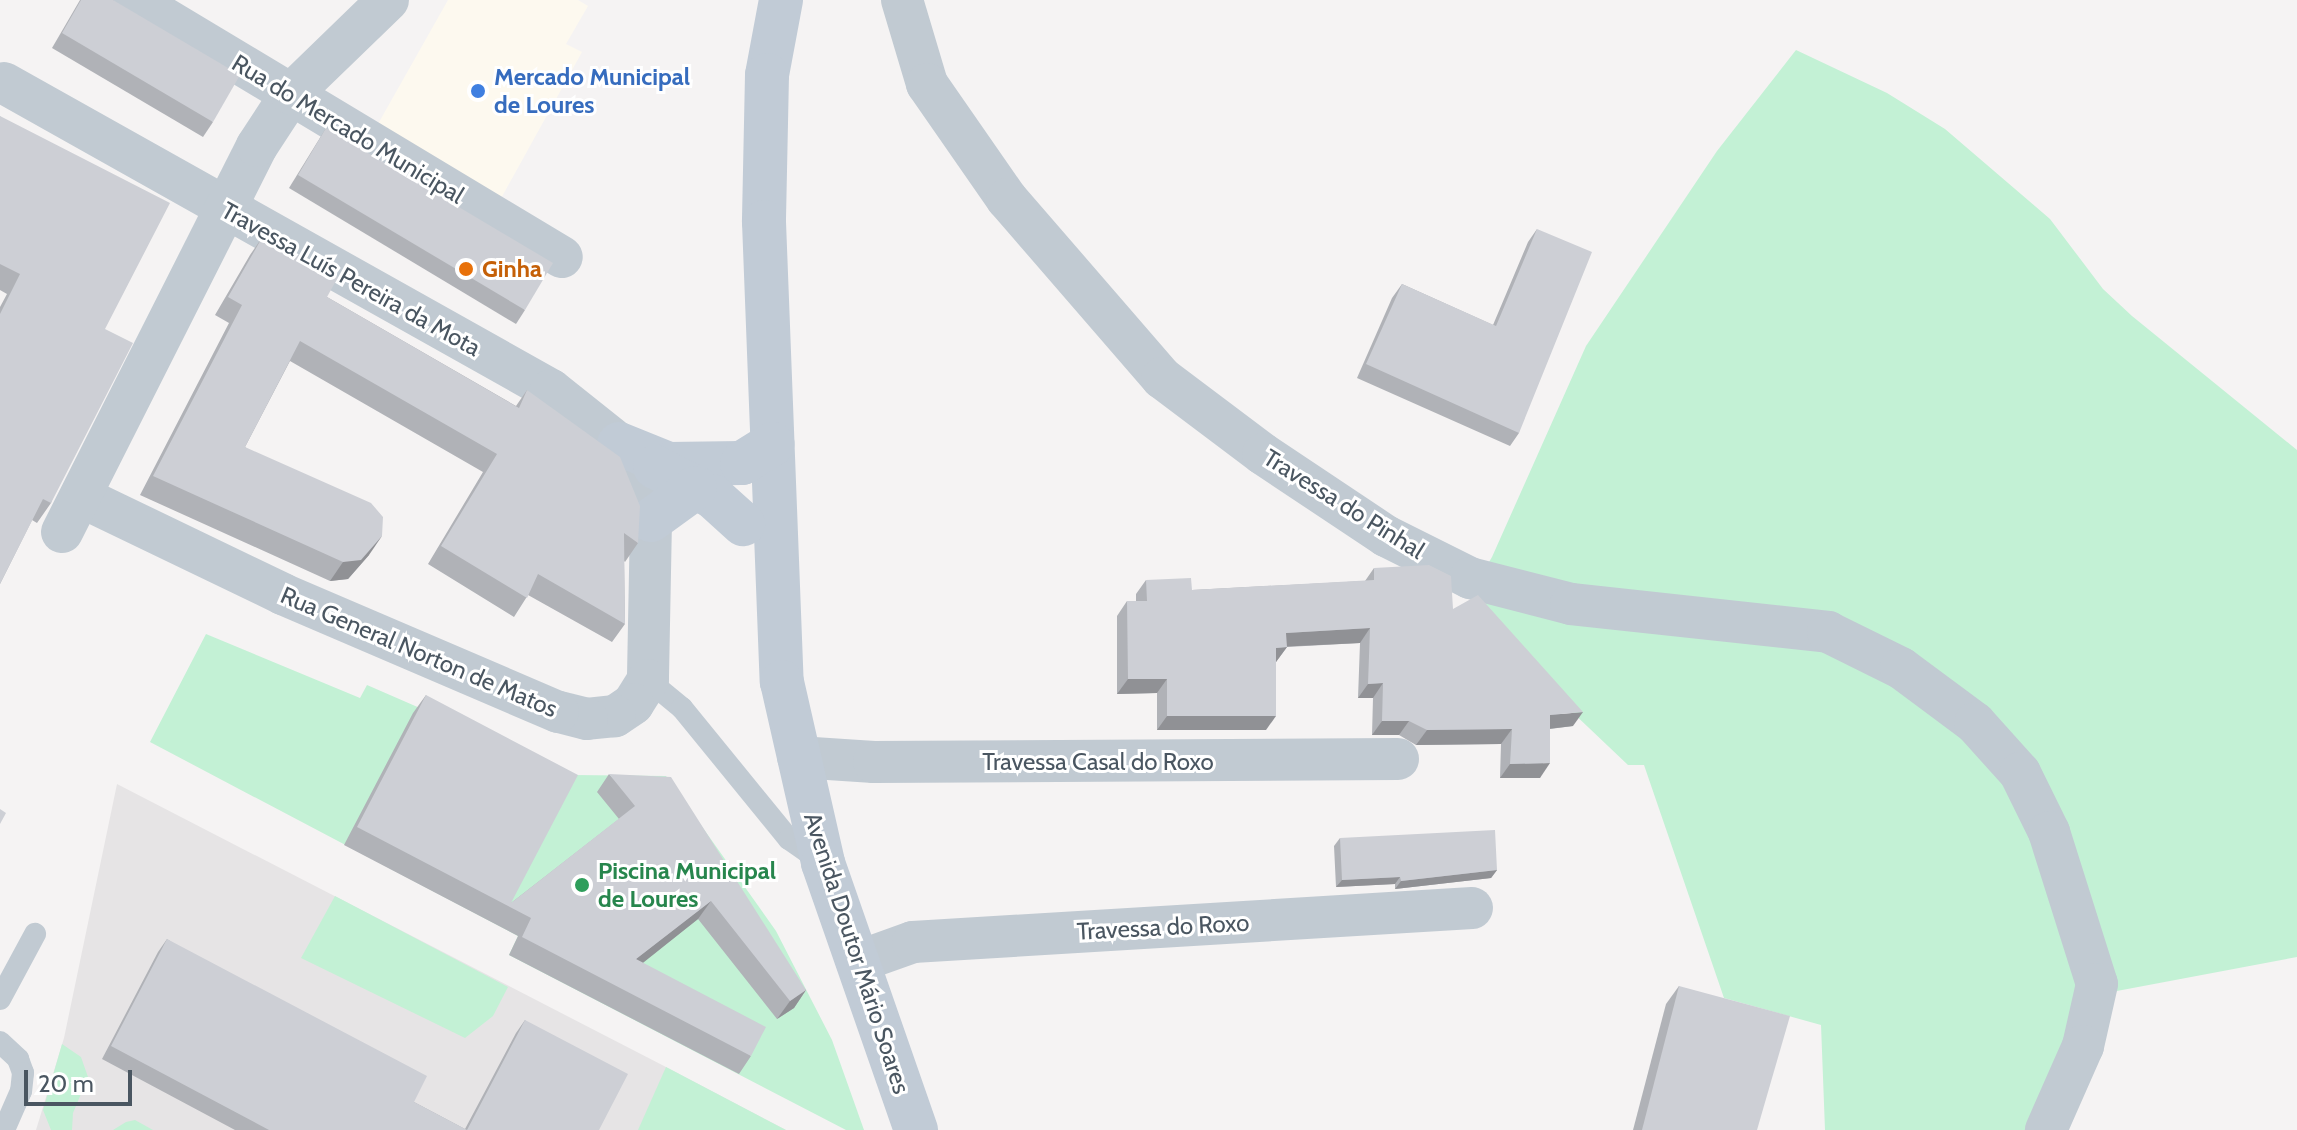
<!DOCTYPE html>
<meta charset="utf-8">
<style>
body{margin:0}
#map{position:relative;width:2297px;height:1130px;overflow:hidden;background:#f5f3f3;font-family:Cabin,sans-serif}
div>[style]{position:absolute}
.commercial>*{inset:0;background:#fdf9ef}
.education>*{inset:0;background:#e6e4e5}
.green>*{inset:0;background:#c3f1d5}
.lane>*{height:22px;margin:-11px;padding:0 11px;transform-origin:11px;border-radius:11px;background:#c1cad2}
.street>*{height:42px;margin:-21px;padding:0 21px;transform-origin:21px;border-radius:21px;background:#c1cad2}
.secondary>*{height:44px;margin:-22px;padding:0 22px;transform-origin:22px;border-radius:22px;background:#c1cbd6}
.wall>*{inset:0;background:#b0b2b7}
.shaded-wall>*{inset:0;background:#909195}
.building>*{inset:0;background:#cdcfd5}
.dots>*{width:22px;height:22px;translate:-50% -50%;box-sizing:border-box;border:4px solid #fff;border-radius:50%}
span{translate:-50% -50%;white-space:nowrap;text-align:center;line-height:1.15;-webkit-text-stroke:6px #fff;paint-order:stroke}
.shop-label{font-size:24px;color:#366cbe;font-weight:700}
.left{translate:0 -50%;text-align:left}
.street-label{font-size:24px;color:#4a5661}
.food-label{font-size:24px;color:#c56008;font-weight:700}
.leisure-label{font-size:24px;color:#27864d;font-weight:700}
.scale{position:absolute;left:24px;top:1070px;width:108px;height:36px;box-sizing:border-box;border:4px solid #4a5661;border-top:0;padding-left:10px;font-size:24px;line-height:28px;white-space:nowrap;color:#4a5661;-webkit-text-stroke:6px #fff;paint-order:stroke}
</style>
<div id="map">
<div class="commercial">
<div style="clip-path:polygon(448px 0,578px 0,588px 6px,566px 44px,582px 52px,499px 202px,374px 131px)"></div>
</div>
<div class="education">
<div style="clip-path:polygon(117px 784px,666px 1067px,786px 1130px,36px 1130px,64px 1038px)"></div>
</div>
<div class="green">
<div style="clip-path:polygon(1796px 50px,1887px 93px,1945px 129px,2050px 219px,2103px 289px,2132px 316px,2297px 450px,2297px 957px,2085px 997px,2029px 1130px,1825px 1130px,1821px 1025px,1724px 998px,1644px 765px,1628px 765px,1509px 652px,1471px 593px,1492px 557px,1586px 346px,1717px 151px)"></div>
<div style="clip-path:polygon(206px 634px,360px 698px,367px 685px,574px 775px,666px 776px,776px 931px,832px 1040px,864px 1130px,846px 1130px,509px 955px,518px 936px,150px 742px)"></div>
<div style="clip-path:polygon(335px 896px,508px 987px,493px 1016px,465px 1038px,301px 958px)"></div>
<div style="clip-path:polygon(62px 1044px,81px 1057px,88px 1077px,73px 1113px,72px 1130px,51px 1130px,43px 1110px)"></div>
<div style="clip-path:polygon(666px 1067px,786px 1130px,638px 1130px)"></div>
<div style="clip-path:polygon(135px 1120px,153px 1130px,113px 1130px,126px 1122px)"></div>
</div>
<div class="lane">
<div style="left:648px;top:680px;width:44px;rotate:39.5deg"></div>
<div style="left:682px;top:708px;width:169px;rotate:50.8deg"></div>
<div style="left:789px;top:839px;width:38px;rotate:35deg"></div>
<div style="left:0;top:999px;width:74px;rotate:-61.7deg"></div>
<div style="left:0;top:1042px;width:25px;rotate:43deg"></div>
<div style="left:18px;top:1059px;width:15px;rotate:70deg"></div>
<div style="left:23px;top:1073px;width:18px;rotate:96deg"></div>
<div style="left:21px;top:1091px;width:43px;rotate:113.6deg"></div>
</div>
<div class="street">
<div style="left:134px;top:0;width:499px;rotate:31deg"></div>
<div style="left:902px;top:0;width:88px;rotate:73.4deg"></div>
<div style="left:927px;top:84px;width:140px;rotate:55.2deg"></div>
<div style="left:1007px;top:199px;width:237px;rotate:49.1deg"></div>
<div style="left:1162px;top:378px;width:126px;rotate:37deg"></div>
<div style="left:1263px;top:454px;width:148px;rotate:33.7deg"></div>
<div style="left:1386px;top:536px;width:94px;rotate:26.6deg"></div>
<div style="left:1470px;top:578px;width:104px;rotate:14.4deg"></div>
<div style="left:1571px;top:604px;width:259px;rotate:6.2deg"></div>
<div style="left:1828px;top:632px;width:81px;rotate:26.3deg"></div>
<div style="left:1901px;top:668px;width:92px;rotate:36.6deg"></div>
<div style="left:1975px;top:723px;width:67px;rotate:48deg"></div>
<div style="left:2020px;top:773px;width:66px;rotate:63.8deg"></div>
<div style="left:2049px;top:832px;width:159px;rotate:72.5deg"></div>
<div style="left:2097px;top:984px;width:64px;rotate:102.7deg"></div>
<div style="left:2083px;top:1046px;width:92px;rotate:113.8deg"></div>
<div style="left:4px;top:83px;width:627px;rotate:29.3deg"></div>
<div style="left:551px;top:390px;width:87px;rotate:38.5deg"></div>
<div style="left:619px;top:444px;width:82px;rotate:67.2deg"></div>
<div style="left:651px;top:520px;width:160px;rotate:91.1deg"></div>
<div style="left:648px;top:680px;width:28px;rotate:122deg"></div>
<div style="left:633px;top:704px;width:22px;rotate:146deg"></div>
<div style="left:615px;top:716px;width:28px;rotate:174deg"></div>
<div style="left:587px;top:719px;width:30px;rotate:-166deg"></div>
<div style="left:558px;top:712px;width:299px;rotate:-156.8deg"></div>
<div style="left:283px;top:594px;width:224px;rotate:-154.3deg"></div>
<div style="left:62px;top:532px;width:432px;rotate:-63.2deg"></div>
<div style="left:257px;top:146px;width:62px;rotate:-56.8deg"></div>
<div style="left:291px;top:94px;width:135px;rotate:-44.1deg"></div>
<div style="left:798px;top:757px;width:76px;rotate:3.8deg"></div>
<div style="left:874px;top:762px;width:524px;rotate:-0.33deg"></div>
<div style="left:857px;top:962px;width:59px;rotate:-19.7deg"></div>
<div style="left:913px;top:942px;width:560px;rotate:-3.48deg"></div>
</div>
<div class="secondary">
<div style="left:781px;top:0;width:76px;rotate:100.6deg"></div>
<div style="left:767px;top:75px;width:147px;rotate:91.2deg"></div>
<div style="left:764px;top:222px;width:460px;rotate:87.8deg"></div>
<div style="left:782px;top:682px;width:186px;rotate:77.2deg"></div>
<div style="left:823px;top:863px;width:283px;rotate:70.8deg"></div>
<div style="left:619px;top:444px;width:54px;rotate:21.8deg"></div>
<div style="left:669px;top:464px;width:73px;rotate:-0.8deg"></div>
<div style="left:742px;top:463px;width:36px;rotate:-32deg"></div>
<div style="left:655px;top:467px;width:64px;rotate:27deg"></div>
<div style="left:712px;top:496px;width:42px;rotate:42.1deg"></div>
<div style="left:651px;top:520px;width:54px;rotate:-36deg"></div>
</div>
<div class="wall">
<div style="clip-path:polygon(80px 0,113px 0,213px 122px,203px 137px,52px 48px)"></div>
<div style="clip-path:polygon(0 116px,105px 329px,51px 503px,37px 523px,32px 520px,0 584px,0 307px,7px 294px,0 290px)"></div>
<div style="clip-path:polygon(326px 128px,525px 310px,516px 324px,289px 188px)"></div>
<div style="clip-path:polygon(1537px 229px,1519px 433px,1510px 446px,1357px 378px,1392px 298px,1402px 284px,1493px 325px,1528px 242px)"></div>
<div style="clip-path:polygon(263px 236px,327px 297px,516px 406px,527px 390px,638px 543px,625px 562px,624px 561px,625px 624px,612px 642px,528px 595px,514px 617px,428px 564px,483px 472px,290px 361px,245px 447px,369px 555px,348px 579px,330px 581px,140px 495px,229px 323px,215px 315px,250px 255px)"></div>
<div style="clip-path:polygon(1374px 568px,1453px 609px,1573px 726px,1550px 729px,1540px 778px,1500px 778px,1501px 744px,1416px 745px,1399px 735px,1372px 735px,1373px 698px,1358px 698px,1360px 643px,1287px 647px,1276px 662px,1266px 730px,1157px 730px,1157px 693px,1117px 694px,1117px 616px,1127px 601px,1136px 601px,1136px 594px,1146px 580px,1192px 590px,1365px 581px)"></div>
<div style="clip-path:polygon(426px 695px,511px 903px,619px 819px,597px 792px,609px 774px,806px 990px,794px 1008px,777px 1019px,698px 919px,642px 963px,751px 1056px,739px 1074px,509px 955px,518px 936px,344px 845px,413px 713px)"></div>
<div style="clip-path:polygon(1340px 838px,1497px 870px,1491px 878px,1395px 889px,1395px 884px,1336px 887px,1334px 846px)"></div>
<div style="clip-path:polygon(167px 939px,414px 1102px,465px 1129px,516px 1033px,525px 1020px,599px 1130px,235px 1130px,102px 1059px,158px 952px)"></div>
<div style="clip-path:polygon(1679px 986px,1757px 1130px,1633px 1130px,1666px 1004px)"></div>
</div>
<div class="shaded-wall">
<div style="clip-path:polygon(382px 536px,369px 555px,348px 579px,330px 581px,343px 562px)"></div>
<div style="clip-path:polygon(1370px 628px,1360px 643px,1276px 647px,1286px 633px)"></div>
<div style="clip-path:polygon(1287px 647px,1276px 662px,1265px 662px,1276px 648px)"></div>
<div style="clip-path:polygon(1128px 679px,1167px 679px,1157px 693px,1117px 694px)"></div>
<div style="clip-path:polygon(1383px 683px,1373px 698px,1358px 698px,1368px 684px)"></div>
<div style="clip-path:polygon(1583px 712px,1573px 726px,1539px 730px,1550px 715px)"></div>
<div style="clip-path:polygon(1167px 716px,1276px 716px,1266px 730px,1157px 730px)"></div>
<div style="clip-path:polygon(1382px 721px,1409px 721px,1399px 735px,1372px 735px)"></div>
<div style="clip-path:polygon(1512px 729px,1501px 744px,1416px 745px,1427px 730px)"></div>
<div style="clip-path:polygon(1550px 763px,1540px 778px,1500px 778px,1510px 764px)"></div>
<div style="clip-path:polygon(1497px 870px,1491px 878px,1395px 889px,1401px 881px)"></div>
<div style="clip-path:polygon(1400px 877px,1395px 884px,1336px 887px,1342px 880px)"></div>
<div style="clip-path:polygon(711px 901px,698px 919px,624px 978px,636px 959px)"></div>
<div style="clip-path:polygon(806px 990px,794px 1008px,777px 1019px,790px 1001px)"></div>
</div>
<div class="building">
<div style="clip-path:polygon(81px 0,113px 0,240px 75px,213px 122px,62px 33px)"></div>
<div style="clip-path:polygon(0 116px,170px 203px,105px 329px,133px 343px,51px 503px,43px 499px,0 584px,0 314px,20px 274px,0 264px)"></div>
<div style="clip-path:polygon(326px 128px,553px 263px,525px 310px,298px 175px)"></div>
<div style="clip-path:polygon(1537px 229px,1592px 252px,1519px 433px,1366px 364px,1402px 284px,1496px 326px)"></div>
<div style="clip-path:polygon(263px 236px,338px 277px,327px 297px,519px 408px,527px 390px,620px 457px,640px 506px,638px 543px,624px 533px,625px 624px,538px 574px,527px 598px,441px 546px,497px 454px,300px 341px,245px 447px,371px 503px,383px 517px,382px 536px,361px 560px,343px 562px,153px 476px,242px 305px,228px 297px)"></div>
<div style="clip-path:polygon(1429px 565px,1451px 576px,1453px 609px,1478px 595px,1583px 712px,1550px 715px,1550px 763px,1510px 764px,1512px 729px,1427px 730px,1409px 721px,1382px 721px,1383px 683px,1368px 684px,1370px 628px,1286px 633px,1287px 647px,1276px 648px,1276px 716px,1167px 716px,1167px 679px,1128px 679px,1127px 601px,1147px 601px,1146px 580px,1191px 578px,1192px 590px,1374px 580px,1374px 568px)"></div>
<div style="clip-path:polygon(426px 695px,578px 775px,511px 903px,635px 806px,609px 774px,671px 777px,806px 990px,790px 1001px,711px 901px,636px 959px,766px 1027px,751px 1056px,522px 937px,531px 918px,357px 827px)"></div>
<div style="clip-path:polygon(0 809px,6px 813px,0 824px)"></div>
<div style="clip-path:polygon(1495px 830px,1497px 870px,1401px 881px,1400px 877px,1342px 880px,1340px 838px)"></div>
<div style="clip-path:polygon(167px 939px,427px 1076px,414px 1102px,467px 1130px,525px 1020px,628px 1074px,599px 1130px,269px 1130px,111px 1046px)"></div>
<div style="clip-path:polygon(1679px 986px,1790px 1016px,1757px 1130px,1642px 1130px)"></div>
</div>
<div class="dots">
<div style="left:478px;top:91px;background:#3f7fe0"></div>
<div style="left:466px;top:269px;background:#e8710a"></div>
<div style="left:582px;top:885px;background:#2e9e5b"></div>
</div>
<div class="shop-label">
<span class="left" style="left:494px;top:91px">Mercado Municipal<br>de Loures</span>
</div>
<div class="street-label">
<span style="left:348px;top:129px;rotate:31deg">Rua do Mercado Municipal</span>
<span style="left:351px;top:279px;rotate:29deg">Travessa Luís Pereira da Mota</span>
<span style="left:1344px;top:504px;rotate:32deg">Travessa do Pinhal</span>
<span style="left:419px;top:652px;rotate:23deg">Rua General Norton de Matos</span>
<span style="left:1098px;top:762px">Travessa Casal do Roxo</span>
<span style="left:1163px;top:927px;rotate:-3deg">Travessa do Roxo</span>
<span style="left:857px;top:953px;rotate:72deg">Avenida Doutor Mário Soares</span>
</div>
<div class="food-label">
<span class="left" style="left:482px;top:269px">Ginha</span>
</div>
<div class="leisure-label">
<span class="left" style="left:598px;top:885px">Piscina Municipal<br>de Loures</span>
</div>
<div class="scale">20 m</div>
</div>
